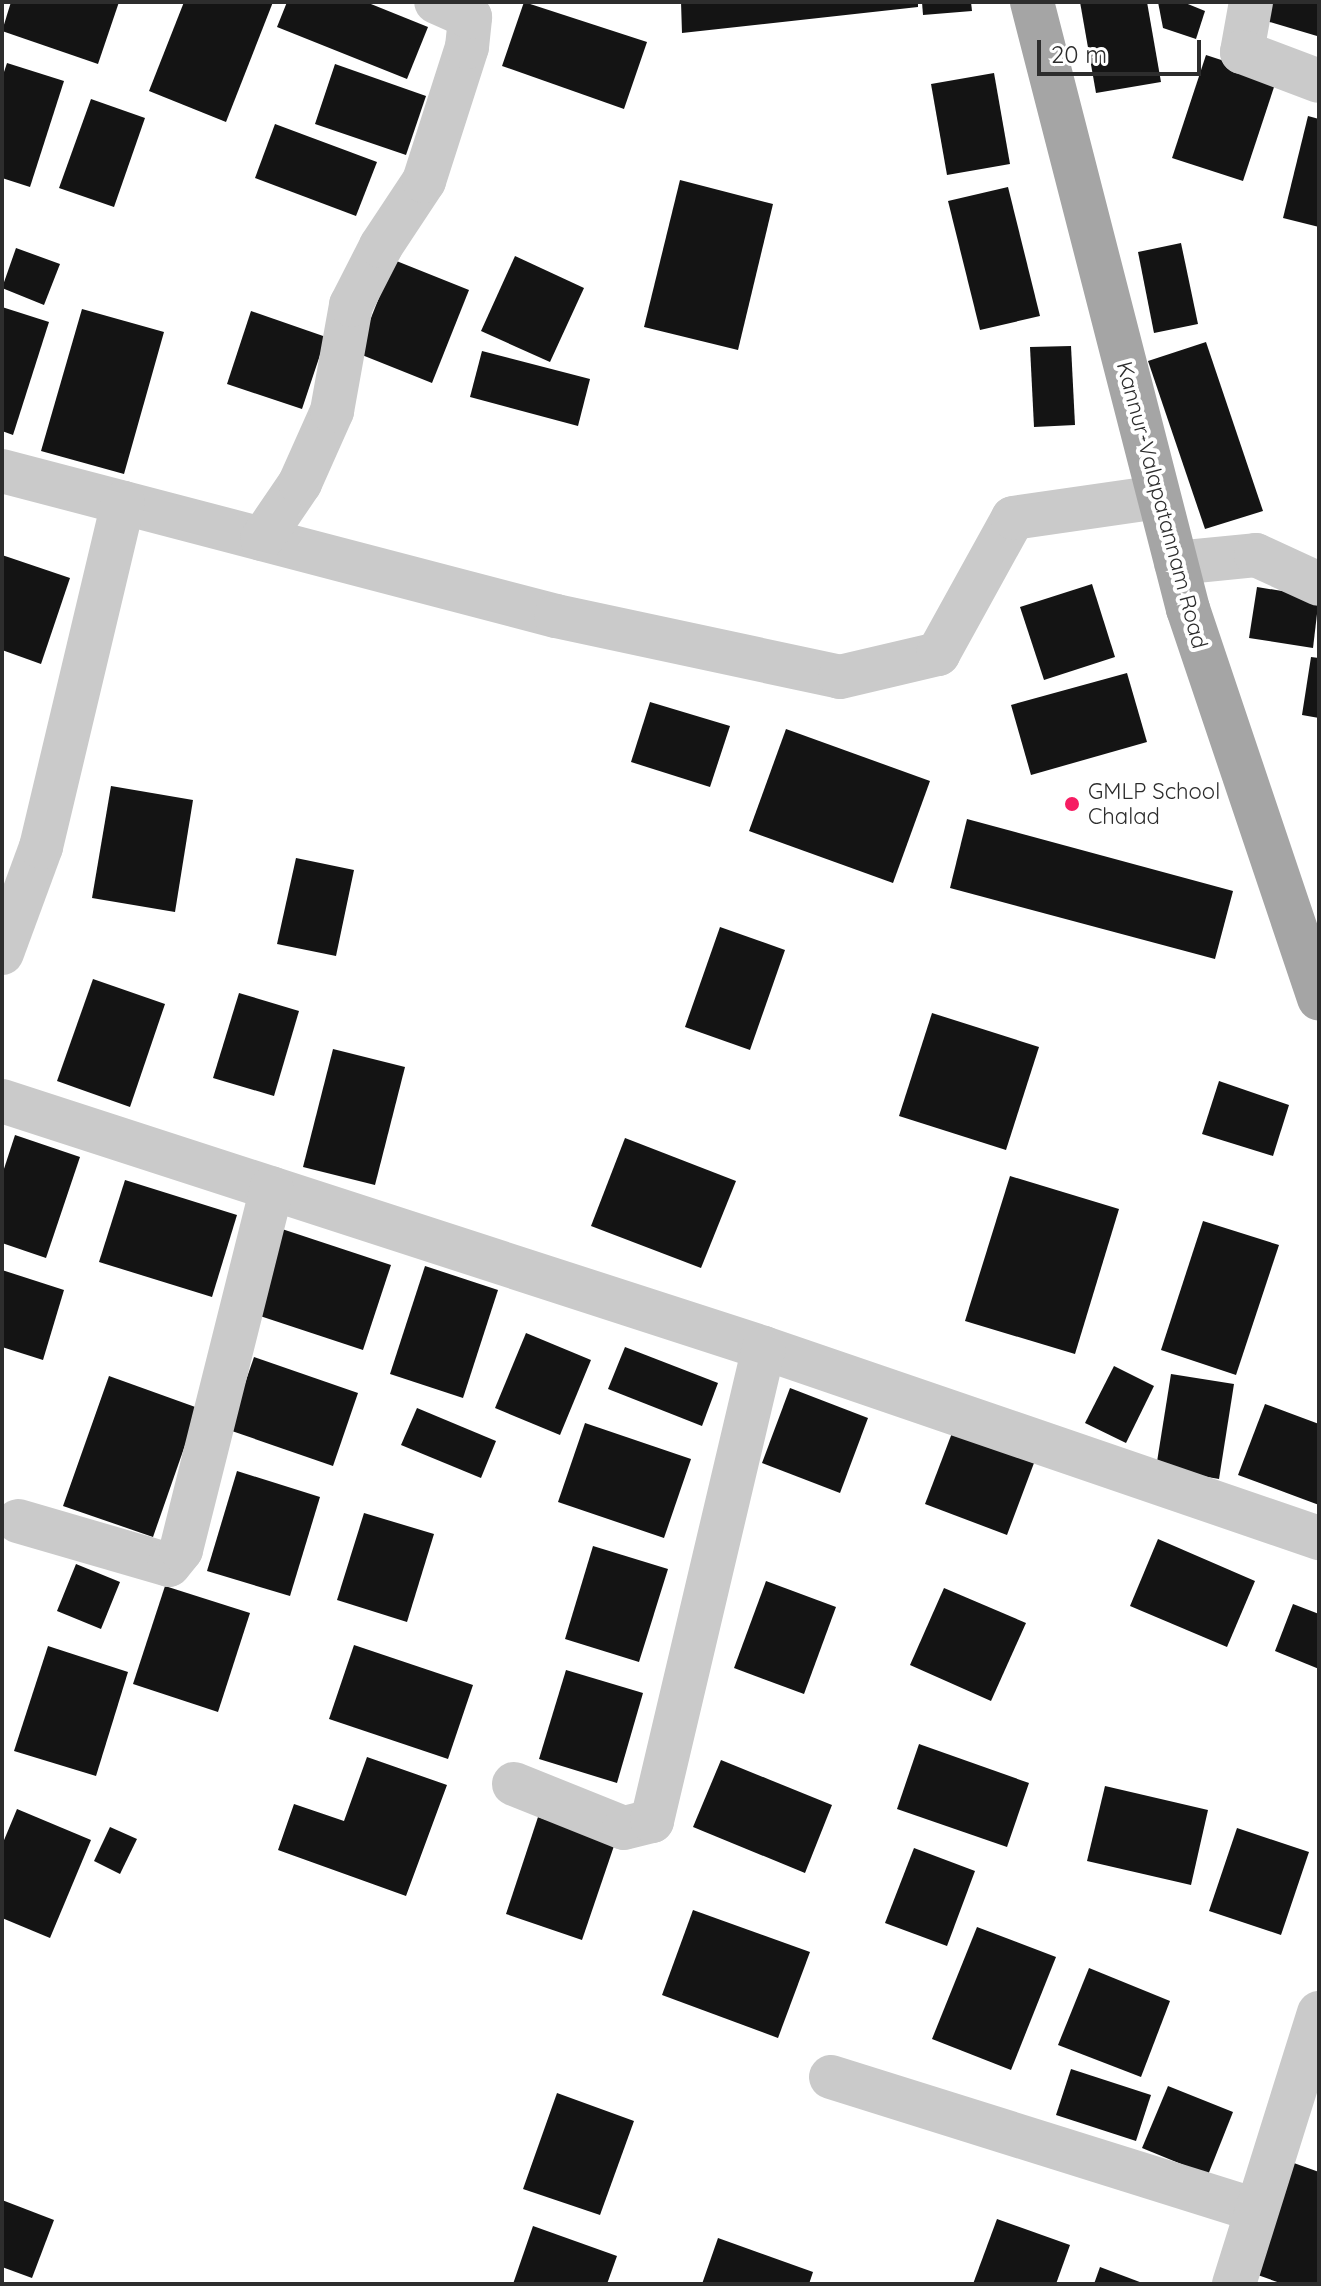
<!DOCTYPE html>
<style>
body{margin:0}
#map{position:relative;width:1321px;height:2286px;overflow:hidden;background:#fff;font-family:Quicksand,sans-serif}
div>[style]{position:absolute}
.building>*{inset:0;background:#141414}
.minor>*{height:44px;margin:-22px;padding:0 22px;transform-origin:22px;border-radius:22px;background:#cacaca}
.major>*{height:44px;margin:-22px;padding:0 22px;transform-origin:22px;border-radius:22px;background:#a5a5a5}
.dots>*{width:22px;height:22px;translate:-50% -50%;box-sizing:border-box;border:4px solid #fff;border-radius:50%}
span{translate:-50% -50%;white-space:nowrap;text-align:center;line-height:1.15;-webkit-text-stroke:8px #fff;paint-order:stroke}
.street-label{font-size:22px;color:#2d2d2d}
.poi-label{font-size:22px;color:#2d2d2d}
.left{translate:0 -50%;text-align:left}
.frame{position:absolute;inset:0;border:4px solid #2d2d2d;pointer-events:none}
.scale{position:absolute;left:1037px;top:40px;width:164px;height:36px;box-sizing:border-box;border:4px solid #2d2d2d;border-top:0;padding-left:10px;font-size:24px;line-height:28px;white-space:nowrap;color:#2d2d2d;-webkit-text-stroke:6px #fff;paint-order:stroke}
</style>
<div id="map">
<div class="building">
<div style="clip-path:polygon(11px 2px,119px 2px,98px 64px,2px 31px)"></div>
<div style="clip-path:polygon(184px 2px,273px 2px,226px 122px,149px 91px)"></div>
<div style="clip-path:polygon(287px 2px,366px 2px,428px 27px,407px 79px,277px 27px)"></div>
<div style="clip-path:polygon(524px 2px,647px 42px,624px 109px,502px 66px)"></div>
<div style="clip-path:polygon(681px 2px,918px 2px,918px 7px,682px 33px)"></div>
<div style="clip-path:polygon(922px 2px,971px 2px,972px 11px,923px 15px)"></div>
<div style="clip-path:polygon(1080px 2px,1147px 2px,1161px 82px,1096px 93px)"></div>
<div style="clip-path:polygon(1158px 2px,1183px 2px,1205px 11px,1196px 39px,1163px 28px)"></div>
<div style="clip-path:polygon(1258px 2px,1319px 2px,1317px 36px,1253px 17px)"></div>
<div style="clip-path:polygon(1206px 55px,1277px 78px,1243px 181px,1172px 158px)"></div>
<div style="clip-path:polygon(7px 63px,64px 81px,30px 187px,2px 178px,2px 78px)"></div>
<div style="clip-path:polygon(335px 64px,426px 96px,406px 155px,315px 124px)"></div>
<div style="clip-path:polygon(994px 73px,1010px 164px,947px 175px,931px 84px)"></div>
<div style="clip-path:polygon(91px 99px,145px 118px,114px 207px,59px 188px)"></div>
<div style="clip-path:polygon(1308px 116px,1319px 119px,1319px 227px,1283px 218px)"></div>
<div style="clip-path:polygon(275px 124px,377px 162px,356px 216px,255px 178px)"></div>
<div style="clip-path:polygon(680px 180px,773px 204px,738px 350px,644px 327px)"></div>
<div style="clip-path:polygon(1008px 187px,1040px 316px,980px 330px,948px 201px)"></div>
<div style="clip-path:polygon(1181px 243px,1198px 324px,1154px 333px,1138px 252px)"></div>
<div style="clip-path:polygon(16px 248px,60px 264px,44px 305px,2px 288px)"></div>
<div style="clip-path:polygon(515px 256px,584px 288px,550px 362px,481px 331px)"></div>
<div style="clip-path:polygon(394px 260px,469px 290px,432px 383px,357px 353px)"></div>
<div style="clip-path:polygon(2px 307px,49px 322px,13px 435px,2px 431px)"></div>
<div style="clip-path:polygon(82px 309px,164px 332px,124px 474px,41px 451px)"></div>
<div style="clip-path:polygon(251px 311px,326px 337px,302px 409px,227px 384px)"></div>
<div style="clip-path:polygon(1206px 342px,1263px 511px,1205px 529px,1148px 361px)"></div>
<div style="clip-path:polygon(1071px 346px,1075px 425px,1034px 427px,1030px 347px)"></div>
<div style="clip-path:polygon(482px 351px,590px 379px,578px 426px,470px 397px)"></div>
<div style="clip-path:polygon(2px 555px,70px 578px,41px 664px,2px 650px)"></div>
<div style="clip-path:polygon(1092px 584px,1115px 657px,1044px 680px,1020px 607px)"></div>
<div style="clip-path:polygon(1257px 587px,1319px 597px,1313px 648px,1249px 638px)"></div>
<div style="clip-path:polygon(1311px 657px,1319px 658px,1319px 718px,1302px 715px)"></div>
<div style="clip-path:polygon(1127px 673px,1147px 742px,1031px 775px,1011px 705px)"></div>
<div style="clip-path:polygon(650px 702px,730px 726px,710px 787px,631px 762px)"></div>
<div style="clip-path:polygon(786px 729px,930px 781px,893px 883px,749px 831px)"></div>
<div style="clip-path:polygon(111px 786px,193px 800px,175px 912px,92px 898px)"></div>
<div style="clip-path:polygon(967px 819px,1233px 891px,1215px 959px,950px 888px)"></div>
<div style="clip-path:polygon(296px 858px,354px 870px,336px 956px,277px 944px)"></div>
<div style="clip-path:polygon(720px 927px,785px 950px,750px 1050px,685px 1027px)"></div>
<div style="clip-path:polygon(93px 979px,165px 1004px,130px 1107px,57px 1081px)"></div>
<div style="clip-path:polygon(239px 993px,299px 1011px,274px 1096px,213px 1078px)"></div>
<div style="clip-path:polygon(932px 1013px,1039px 1047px,1006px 1150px,899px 1116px)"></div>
<div style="clip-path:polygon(333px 1049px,405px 1067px,375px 1185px,303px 1167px)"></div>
<div style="clip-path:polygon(1219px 1081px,1289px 1105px,1273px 1156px,1202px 1134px)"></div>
<div style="clip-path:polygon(15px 1135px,80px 1157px,46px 1258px,2px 1243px,2px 1175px)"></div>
<div style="clip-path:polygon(625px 1138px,736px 1181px,701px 1268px,591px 1226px)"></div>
<div style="clip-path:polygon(1010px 1176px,1119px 1209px,1075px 1354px,965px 1321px)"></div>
<div style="clip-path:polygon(125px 1180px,237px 1215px,212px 1297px,99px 1262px)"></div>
<div style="clip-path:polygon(1203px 1221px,1279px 1245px,1236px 1375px,1161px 1350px)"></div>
<div style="clip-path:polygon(282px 1229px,391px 1265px,363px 1350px,254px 1314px)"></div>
<div style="clip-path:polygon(425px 1266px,498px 1290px,463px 1398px,390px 1374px)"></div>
<div style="clip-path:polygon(2px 1270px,64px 1290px,43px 1360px,2px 1347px)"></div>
<div style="clip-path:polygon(526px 1333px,591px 1360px,560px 1435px,495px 1408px)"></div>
<div style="clip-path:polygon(625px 1347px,718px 1383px,702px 1426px,608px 1389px)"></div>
<div style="clip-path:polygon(254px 1357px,358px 1393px,333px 1466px,229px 1430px)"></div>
<div style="clip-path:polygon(1114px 1366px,1154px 1386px,1126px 1443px,1085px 1423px)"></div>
<div style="clip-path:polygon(1171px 1374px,1234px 1384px,1219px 1479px,1156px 1468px)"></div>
<div style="clip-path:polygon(109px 1376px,198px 1408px,153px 1537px,63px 1506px)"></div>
<div style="clip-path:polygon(790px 1388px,868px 1418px,840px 1493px,762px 1463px)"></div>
<div style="clip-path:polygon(1265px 1404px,1319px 1424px,1319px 1505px,1238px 1475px)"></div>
<div style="clip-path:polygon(417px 1408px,496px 1441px,481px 1478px,401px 1445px)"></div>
<div style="clip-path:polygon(585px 1423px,691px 1459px,664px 1538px,558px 1502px)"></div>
<div style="clip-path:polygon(952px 1433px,1034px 1463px,1007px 1535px,925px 1504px)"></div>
<div style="clip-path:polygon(237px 1471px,320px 1497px,290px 1596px,207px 1571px)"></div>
<div style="clip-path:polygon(364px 1513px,434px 1534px,407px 1622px,337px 1600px)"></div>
<div style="clip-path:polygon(1158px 1539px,1255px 1581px,1227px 1647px,1130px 1606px)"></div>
<div style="clip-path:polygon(593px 1546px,668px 1569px,639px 1662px,565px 1639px)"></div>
<div style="clip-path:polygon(76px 1564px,120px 1582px,101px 1629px,57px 1611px)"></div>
<div style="clip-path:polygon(766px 1581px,836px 1607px,804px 1694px,734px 1668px)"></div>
<div style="clip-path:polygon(165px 1586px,250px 1613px,218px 1712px,133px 1684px)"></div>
<div style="clip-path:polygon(944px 1588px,1026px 1623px,991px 1701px,910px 1665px)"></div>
<div style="clip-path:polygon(1293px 1604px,1319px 1614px,1319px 1669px,1275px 1651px)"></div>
<div style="clip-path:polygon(354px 1645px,473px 1685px,448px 1759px,329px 1719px)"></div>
<div style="clip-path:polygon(48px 1646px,128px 1672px,96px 1776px,14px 1751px)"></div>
<div style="clip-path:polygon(566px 1670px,643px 1693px,617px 1783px,539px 1759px)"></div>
<div style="clip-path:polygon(919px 1744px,1029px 1783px,1007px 1847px,897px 1809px)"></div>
<div style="clip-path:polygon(367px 1757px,447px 1785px,406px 1896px,278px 1850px,294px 1804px,344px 1821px)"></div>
<div style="clip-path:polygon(721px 1760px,832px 1805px,805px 1873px,693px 1827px)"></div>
<div style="clip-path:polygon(1105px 1786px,1208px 1810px,1191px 1885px,1087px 1861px)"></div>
<div style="clip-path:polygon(17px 1809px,91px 1840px,50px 1938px,2px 1918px,2px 1845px)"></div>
<div style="clip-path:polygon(538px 1817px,615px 1843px,582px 1940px,506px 1914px)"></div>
<div style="clip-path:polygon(110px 1827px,137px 1839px,120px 1874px,94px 1861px)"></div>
<div style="clip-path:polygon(1237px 1828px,1309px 1852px,1281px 1935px,1209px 1911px)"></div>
<div style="clip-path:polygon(914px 1848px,975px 1871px,947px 1946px,885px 1923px)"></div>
<div style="clip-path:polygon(693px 1910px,810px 1952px,778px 2038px,662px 1995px)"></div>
<div style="clip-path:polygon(977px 1927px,1056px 1957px,1011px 2070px,932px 2039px)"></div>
<div style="clip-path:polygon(1089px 1968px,1170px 2001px,1141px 2077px,1058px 2045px)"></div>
<div style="clip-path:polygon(1071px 2069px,1151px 2095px,1136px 2141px,1056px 2115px)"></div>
<div style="clip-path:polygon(1168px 2086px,1233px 2112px,1208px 2175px,1142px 2148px)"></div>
<div style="clip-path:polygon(557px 2093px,634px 2121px,600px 2215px,523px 2189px)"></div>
<div style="clip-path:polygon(1291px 2162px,1319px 2172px,1319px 2284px,1283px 2284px,1252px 2273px)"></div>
<div style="clip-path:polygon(2px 2200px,54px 2220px,32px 2278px,2px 2267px)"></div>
<div style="clip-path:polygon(997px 2219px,1070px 2245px,1056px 2284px,973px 2284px)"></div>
<div style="clip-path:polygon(533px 2226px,617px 2256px,607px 2284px,513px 2284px)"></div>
<div style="clip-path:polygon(718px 2238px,813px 2272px,809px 2284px,702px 2284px)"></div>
<div style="clip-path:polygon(1100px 2267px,1145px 2284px,1094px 2284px)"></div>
</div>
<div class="minor">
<div style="left:1251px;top:2px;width:51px;rotate:100.2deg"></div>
<div style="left:1242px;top:52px;width:82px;rotate:20.6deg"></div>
<div style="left:2px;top:471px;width:573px;rotate:14.67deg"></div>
<div style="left:556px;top:616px;width:290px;rotate:12.1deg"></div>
<div style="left:840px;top:677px;width:101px;rotate:-13.2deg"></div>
<div style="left:938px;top:654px;width:155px;rotate:-61.1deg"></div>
<div style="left:1013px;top:518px;width:147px;rotate:-8.2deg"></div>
<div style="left:262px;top:539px;width:68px;rotate:-55.8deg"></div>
<div style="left:300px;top:483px;width:79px;rotate:-66deg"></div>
<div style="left:332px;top:411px;width:108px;rotate:-79.8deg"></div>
<div style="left:351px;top:305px;width:66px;rotate:-63deg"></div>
<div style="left:381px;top:246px;width:78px;rotate:-56.5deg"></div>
<div style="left:424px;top:181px;width:141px;rotate:-72.2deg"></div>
<div style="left:467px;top:47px;width:30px;rotate:-84deg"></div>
<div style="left:470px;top:17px;width:37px;rotate:-156deg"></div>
<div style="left:1176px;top:563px;width:80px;rotate:-5.7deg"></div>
<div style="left:1256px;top:555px;width:69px;rotate:24.7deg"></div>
<div style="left:2px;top:953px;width:113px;rotate:-69.8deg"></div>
<div style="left:41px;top:847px;width:354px;rotate:-76.6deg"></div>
<div style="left:2px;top:1101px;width:801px;rotate:17.96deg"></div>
<div style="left:764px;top:1348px;width:587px;rotate:18.9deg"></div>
<div style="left:18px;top:1521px;width:157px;rotate:16.2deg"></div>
<div style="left:169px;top:1565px;width:19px;rotate:-51deg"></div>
<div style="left:181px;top:1550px;width:373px;rotate:-75.9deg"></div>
<div style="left:514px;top:1784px;width:118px;rotate:21.8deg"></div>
<div style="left:624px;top:1828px;width:29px;rotate:-14deg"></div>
<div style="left:652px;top:1821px;width:486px;rotate:-76.7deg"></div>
<div style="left:831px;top:2077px;width:444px;rotate:17.4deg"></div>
<div style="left:1234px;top:2284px;width:284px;rotate:-72.6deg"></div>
</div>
<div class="major">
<div style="left:1032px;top:2px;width:627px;rotate:75.59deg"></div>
<div style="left:1188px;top:609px;width:411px;rotate:71.4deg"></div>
</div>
<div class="dots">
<div style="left:1072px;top:804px;background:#f61c62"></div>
</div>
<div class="street-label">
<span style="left:1162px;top:505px;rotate:75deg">Kannur-Valapatannam Road</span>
</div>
<div class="poi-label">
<span class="left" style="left:1088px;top:804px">GMLP School<br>Chalad</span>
</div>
<div class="frame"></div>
<div class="scale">20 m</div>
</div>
